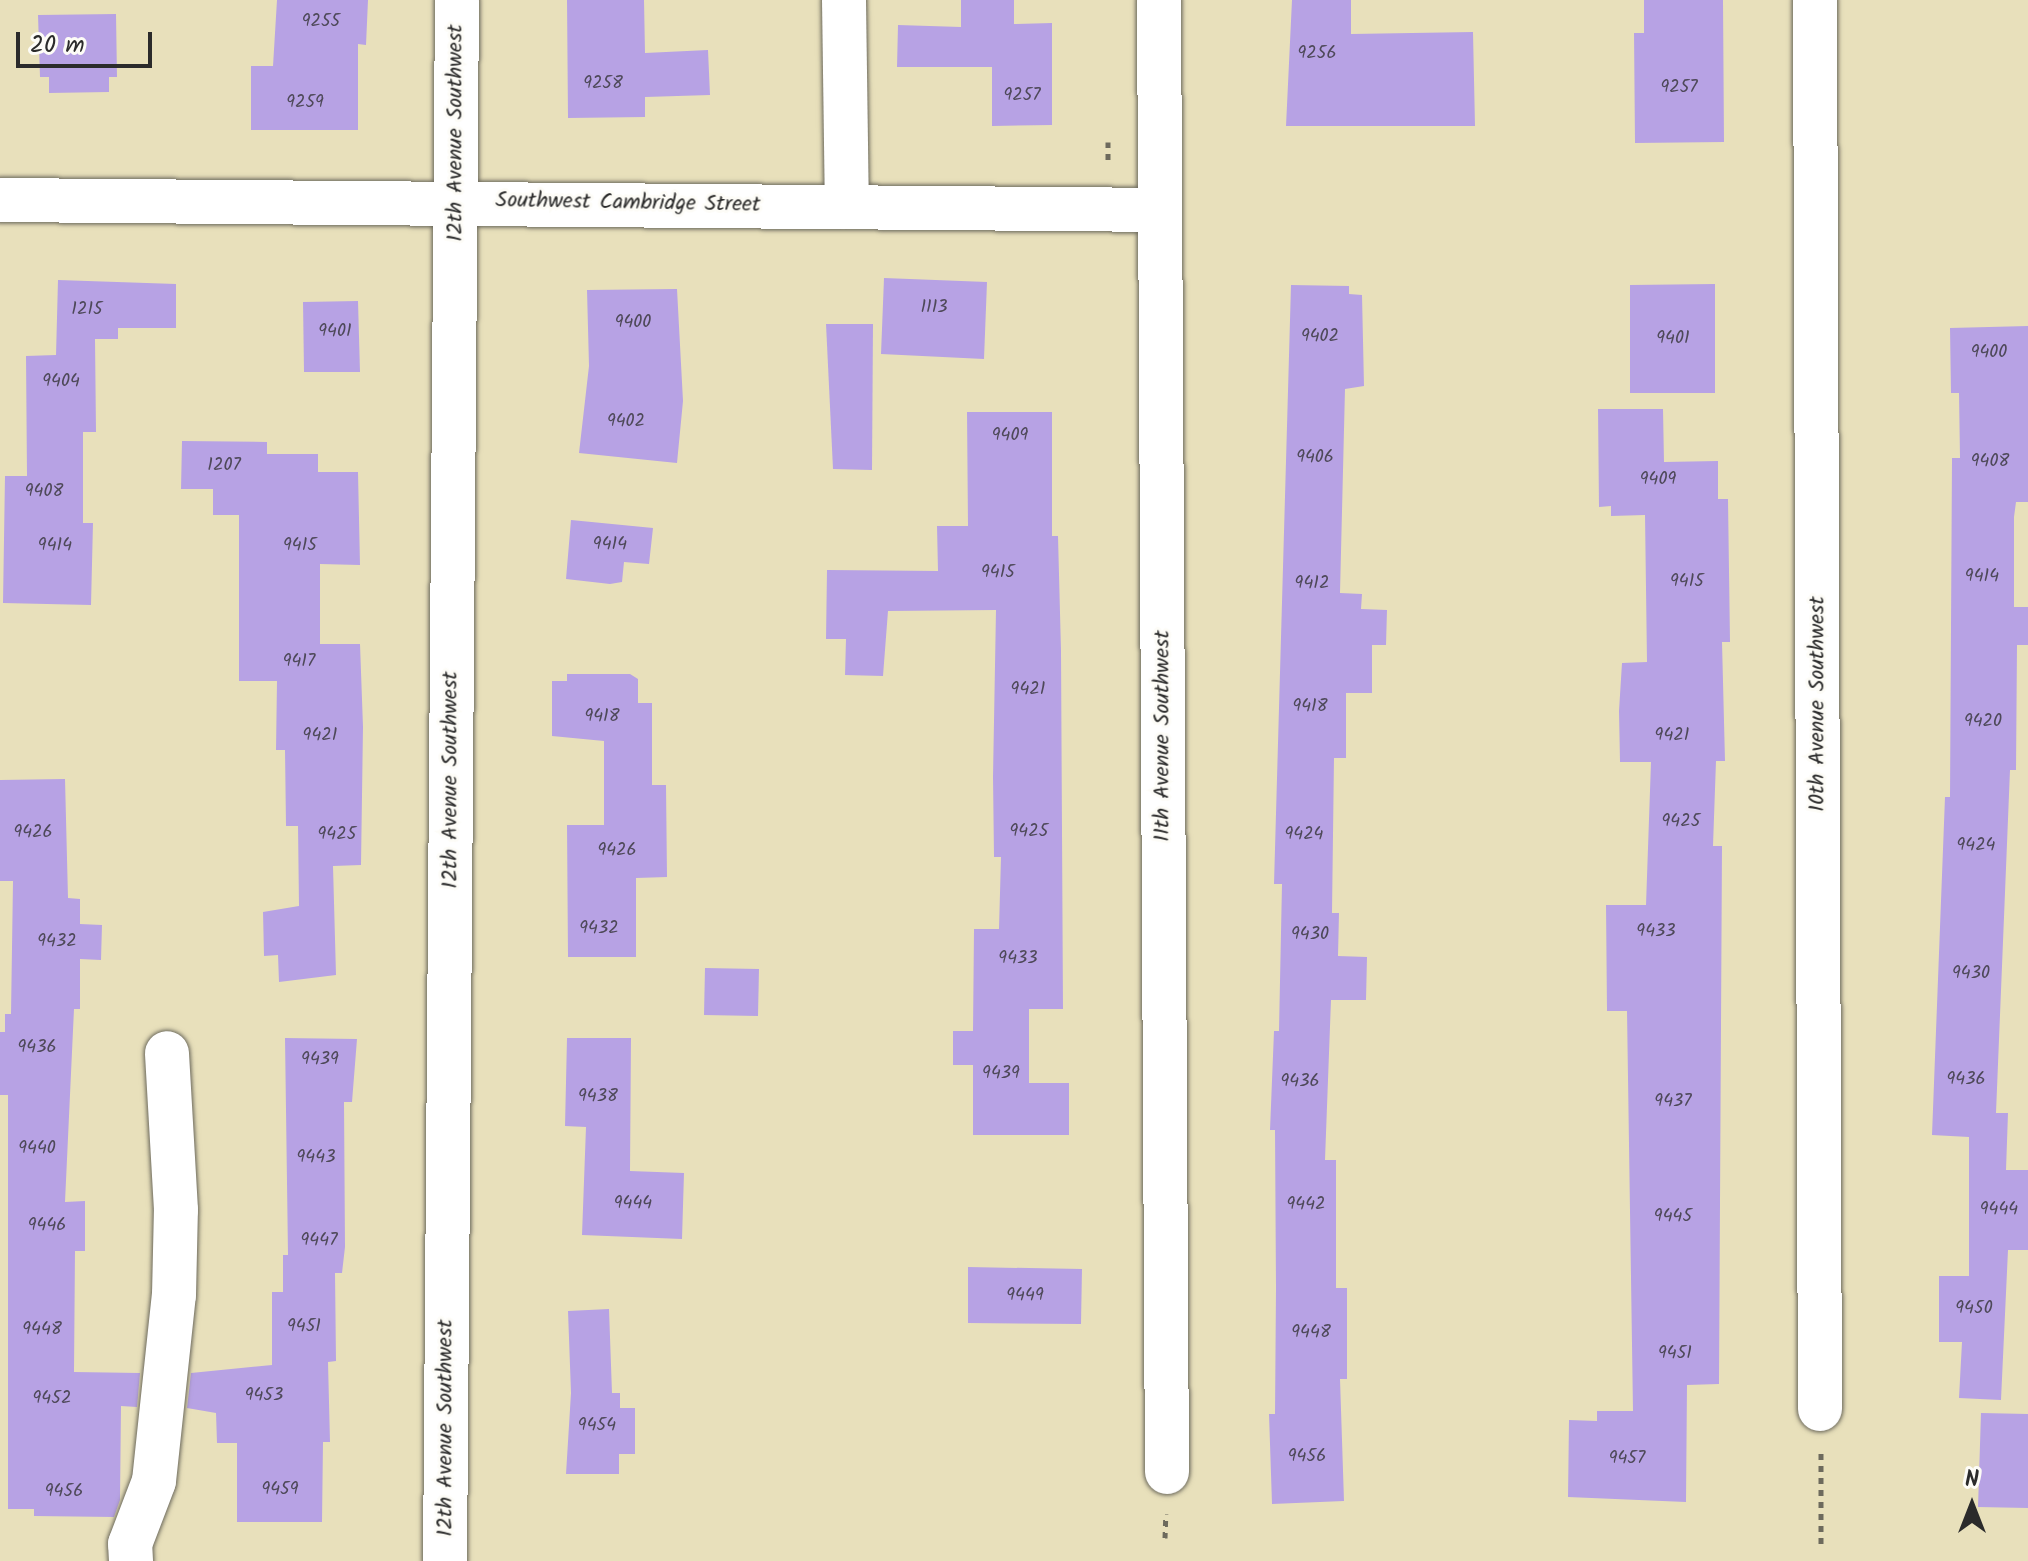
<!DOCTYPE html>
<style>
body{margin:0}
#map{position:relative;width:2028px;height:1561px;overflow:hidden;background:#e8e0bb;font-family:Kalam,sans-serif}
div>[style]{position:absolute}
.building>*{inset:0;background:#b7a2e4}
.path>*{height:5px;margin-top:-2.5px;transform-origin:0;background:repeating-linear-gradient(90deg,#6d6a5d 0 6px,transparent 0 12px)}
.roads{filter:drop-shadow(0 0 2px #6d6a5d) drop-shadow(0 0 2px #6d6a5d)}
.minor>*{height:44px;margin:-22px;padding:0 22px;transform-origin:22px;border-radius:22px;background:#fff}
span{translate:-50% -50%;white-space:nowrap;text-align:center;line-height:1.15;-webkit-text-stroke:6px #fdfcf7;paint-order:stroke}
.number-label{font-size:18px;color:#4e4959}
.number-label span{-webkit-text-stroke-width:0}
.street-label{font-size:22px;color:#2b2b2b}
.north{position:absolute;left:1932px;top:1465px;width:80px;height:80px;-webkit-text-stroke:6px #fdfcf7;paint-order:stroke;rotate:0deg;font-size:22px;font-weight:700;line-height:32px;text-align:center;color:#2b2b2b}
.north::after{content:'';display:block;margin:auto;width:28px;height:36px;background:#2b2b2b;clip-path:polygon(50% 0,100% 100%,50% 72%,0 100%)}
.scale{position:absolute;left:16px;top:32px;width:136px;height:36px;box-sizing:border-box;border:4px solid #2b2b2b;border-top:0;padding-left:10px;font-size:24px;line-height:28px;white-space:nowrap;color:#2b2b2b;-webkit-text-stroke:6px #fdfcf7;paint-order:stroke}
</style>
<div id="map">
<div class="building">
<div style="clip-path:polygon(277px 0,368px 0,366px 45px,358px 44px,358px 130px,251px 130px,251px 66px,273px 66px)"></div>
<div style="clip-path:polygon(567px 0,644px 0,645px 53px,708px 50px,710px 95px,645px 97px,645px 117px,568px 118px)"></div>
<div style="clip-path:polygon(961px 0,1014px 0,1014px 24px,1052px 23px,1052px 125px,992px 126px,992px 67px,897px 67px,898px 25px,961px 27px)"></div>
<div style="clip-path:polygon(1292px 0,1351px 0,1351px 34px,1473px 32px,1475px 126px,1286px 126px)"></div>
<div style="clip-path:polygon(1644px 0,1723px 0,1724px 142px,1635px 143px,1634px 33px,1644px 33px)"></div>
<div style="clip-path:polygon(116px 14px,117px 77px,109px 77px,109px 92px,49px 93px,49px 77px,40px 77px,38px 15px)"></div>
<div style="clip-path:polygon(884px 278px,987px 282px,984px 359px,881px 354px)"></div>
<div style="clip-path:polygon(58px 280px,176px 284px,176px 328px,118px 328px,118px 339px,95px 339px,96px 432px,83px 432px,83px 523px,93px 523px,91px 605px,3px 603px,5px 476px,27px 476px,26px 356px,56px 355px)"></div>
<div style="clip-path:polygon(1715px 284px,1715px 393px,1630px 393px,1630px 285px)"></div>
<div style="clip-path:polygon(1291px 285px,1349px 286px,1349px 294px,1362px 295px,1364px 386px,1345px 389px,1340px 593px,1362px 594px,1361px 609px,1387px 610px,1386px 645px,1372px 645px,1372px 693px,1346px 693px,1346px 758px,1334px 758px,1332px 913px,1339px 913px,1338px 956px,1367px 957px,1366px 1000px,1331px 1000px,1325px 1160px,1336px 1160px,1336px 1288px,1347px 1288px,1347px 1379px,1340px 1379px,1344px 1501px,1272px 1504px,1269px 1414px,1275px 1414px,1276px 1288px,1275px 1130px,1270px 1130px,1274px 1031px,1279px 1031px,1282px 884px,1274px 884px)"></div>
<div style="clip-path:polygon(677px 289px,683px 401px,677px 463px,579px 453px,589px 366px,587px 290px)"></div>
<div style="clip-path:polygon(358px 301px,360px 372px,304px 372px,303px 302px)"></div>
<div style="clip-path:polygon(826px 324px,873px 324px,872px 470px,833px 469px)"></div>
<div style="clip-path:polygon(2028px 326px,2028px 502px,2016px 502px,2014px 517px,2014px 607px,2028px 607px,2028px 645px,2017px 645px,2016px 770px,2010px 770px,1996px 1113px,2008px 1113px,2006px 1170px,2028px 1170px,2028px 1250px,2008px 1250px,2001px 1400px,1959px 1398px,1962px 1342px,1939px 1342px,1939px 1276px,1969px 1276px,1969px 1137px,1932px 1135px,1945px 797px,1950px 797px,1952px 458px,1960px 458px,1959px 393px,1951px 393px,1950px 328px)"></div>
<div style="clip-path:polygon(1598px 409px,1663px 409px,1664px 462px,1718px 461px,1718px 499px,1728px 499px,1730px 642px,1722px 642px,1725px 761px,1716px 761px,1713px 846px,1722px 846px,1719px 1384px,1687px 1385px,1686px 1502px,1568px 1497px,1569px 1420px,1597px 1421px,1597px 1411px,1633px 1411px,1627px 1011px,1607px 1011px,1606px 905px,1646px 905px,1651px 762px,1620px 762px,1619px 711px,1622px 663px,1647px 662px,1645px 515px,1611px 516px,1611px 506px,1599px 507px)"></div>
<div style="clip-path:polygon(967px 412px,1052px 412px,1052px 536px,1058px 536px,1061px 651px,1063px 1009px,1029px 1009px,1029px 1083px,1069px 1083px,1069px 1135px,973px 1135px,973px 1065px,953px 1065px,953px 1031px,973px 1031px,974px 929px,999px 929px,1001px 857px,994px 857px,993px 777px,996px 610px,888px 611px,883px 676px,845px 675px,846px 639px,826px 639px,827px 570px,938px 571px,937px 526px,968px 526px)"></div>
<div style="clip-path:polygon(182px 441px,267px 442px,267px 454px,318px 454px,318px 472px,358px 472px,360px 565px,320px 564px,320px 644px,360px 644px,363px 727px,361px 865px,333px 866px,336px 975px,279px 982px,278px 955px,264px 956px,263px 912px,299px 906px,298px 826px,286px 826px,285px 750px,276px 750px,277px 681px,239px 681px,239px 515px,213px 515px,213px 489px,181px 489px)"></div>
<div style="clip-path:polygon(571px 520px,653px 528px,649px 564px,624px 562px,622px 582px,610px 584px,566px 579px)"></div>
<div style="clip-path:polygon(567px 674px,630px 674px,638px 679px,638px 703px,652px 703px,652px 785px,666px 785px,667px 877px,636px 878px,636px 957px,568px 957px,567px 825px,604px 825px,604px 741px,552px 736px,552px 681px,567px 681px)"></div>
<div style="clip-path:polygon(65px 779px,68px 898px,80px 899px,80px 924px,102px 925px,101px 960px,80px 959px,80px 1009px,74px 1009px,65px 1202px,85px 1201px,85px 1251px,75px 1251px,74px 1372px,140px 1373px,137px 1407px,121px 1406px,120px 1500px,114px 1517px,34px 1516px,34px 1509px,8px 1509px,8px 1095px,0 1095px,0 1032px,5px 1032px,5px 1014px,11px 1014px,13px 881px,0 881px,0 780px)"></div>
<div style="clip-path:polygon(705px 968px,759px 969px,758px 1016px,704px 1015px)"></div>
<div style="clip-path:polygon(285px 1038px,357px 1039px,352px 1102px,344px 1102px,345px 1247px,342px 1273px,335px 1273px,336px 1361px,328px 1362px,330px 1442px,323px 1442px,322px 1522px,237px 1522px,237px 1443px,217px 1443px,216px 1413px,187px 1408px,191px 1373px,272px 1365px,272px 1292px,283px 1292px,283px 1255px,288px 1255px)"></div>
<div style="clip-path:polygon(567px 1038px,631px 1038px,630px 1171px,684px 1173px,682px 1239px,582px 1235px,586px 1127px,565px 1126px)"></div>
<div style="clip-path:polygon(968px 1267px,1082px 1269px,1081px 1324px,968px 1323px)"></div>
<div style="clip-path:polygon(609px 1309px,612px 1393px,620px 1393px,620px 1408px,635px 1408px,635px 1454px,619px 1454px,619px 1474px,566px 1474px,571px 1393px,568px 1311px)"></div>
<div style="clip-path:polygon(1981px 1413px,2028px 1414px,2028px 1508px,1978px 1507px)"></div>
</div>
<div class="path">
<div style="left:1108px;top:142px;width:23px;rotate:90deg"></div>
<div style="left:1821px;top:1453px;width:91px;rotate:90deg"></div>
<div style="left:1165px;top:1538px;width:24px;rotate:-88deg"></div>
</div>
<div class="roads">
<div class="minor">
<div style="left:844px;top:0;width:207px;rotate:89.2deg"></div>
<div style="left:1159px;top:0;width:1472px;rotate:89.69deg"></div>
<div style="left:1815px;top:0;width:1409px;rotate:89.8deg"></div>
<div style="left:0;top:200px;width:1159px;rotate:0.49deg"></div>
<div style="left:131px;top:1561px;width:17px;rotate:-93deg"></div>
<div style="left:130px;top:1544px;width:67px;rotate:-69.1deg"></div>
<div style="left:154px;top:1481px;width:187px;rotate:-83.9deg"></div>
<div style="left:174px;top:1295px;width:85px;rotate:-88.7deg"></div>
<div style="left:176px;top:1210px;width:157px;rotate:-93.3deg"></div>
<div style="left:445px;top:1561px;width:1561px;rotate:-89.56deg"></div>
</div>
</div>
<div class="number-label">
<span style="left:321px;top:22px">9255</span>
<span style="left:1317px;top:54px">9256</span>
<span style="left:603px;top:84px">9258</span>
<span style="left:1679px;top:88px">9257</span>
<span style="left:1022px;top:96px">9257</span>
<span style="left:305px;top:103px">9259</span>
<span style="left:934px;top:308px">1113</span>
<span style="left:87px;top:310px">1215</span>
<span style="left:633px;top:323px">9400</span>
<span style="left:335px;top:332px">9401</span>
<span style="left:1320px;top:337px">9402</span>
<span style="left:1673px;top:339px">9401</span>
<span style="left:1989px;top:353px">9400</span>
<span style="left:61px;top:382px">9404</span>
<span style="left:626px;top:422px">9402</span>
<span style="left:1010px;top:436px">9409</span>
<span style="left:1315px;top:458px">9406</span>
<span style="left:1990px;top:462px">9408</span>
<span style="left:224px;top:466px">1207</span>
<span style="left:1658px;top:480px">9409</span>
<span style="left:44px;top:492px">9408</span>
<span style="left:610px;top:545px">9414</span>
<span style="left:55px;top:546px">9414</span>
<span style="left:300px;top:546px">9415</span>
<span style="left:998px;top:573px">9415</span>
<span style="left:1982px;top:577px">9414</span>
<span style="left:1687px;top:582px">9415</span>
<span style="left:1312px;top:584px">9412</span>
<span style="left:299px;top:662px">9417</span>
<span style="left:1028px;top:690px">9421</span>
<span style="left:1310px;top:707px">9418</span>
<span style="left:602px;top:717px">9418</span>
<span style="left:1983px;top:722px">9420</span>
<span style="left:320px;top:736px">9421</span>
<span style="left:1672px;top:736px">9421</span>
<span style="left:1681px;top:822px">9425</span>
<span style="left:1029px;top:832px">9425</span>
<span style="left:33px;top:833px">9426</span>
<span style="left:337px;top:835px">9425</span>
<span style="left:1304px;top:835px">9424</span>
<span style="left:1976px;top:846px">9424</span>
<span style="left:617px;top:851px">9426</span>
<span style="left:599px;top:929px">9432</span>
<span style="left:1656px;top:932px">9433</span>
<span style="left:1310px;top:935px">9430</span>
<span style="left:57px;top:942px">9432</span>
<span style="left:1018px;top:959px">9433</span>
<span style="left:1971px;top:974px">9430</span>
<span style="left:37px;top:1048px">9436</span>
<span style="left:320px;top:1060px">9439</span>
<span style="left:1001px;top:1074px">9439</span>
<span style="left:1966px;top:1080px">9436</span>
<span style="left:1300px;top:1082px">9436</span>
<span style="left:598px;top:1097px">9438</span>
<span style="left:1673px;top:1102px">9437</span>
<span style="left:37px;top:1149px">9440</span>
<span style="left:316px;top:1158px">9443</span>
<span style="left:633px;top:1204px">9444</span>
<span style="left:1306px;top:1205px">9442</span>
<span style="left:1999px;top:1210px">9444</span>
<span style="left:1673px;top:1217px">9445</span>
<span style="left:47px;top:1226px">9446</span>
<span style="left:319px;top:1241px">9447</span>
<span style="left:1025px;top:1296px">9449</span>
<span style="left:1974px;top:1309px">9450</span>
<span style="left:304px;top:1327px">9451</span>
<span style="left:42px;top:1330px">9448</span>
<span style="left:1311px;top:1333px">9448</span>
<span style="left:1675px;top:1354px">9451</span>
<span style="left:264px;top:1396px">9453</span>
<span style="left:52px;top:1399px">9452</span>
<span style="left:597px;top:1426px">9454</span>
<span style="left:1307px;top:1457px">9456</span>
<span style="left:1627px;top:1459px">9457</span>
<span style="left:280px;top:1490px">9459</span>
<span style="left:64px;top:1492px">9456</span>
</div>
<div class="street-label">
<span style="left:456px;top:133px;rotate:-90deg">12th Avenue Southwest</span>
<span style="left:628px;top:203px;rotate:1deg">Southwest Cambridge Street</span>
<span style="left:1818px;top:704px;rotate:-90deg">10th Avenue Southwest</span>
<span style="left:1163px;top:736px;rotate:-90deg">11th Avenue Southwest</span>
<span style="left:451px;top:780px;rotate:-90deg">12th Avenue Southwest</span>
<span style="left:446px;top:1428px;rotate:-90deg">12th Avenue Southwest</span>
</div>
<div class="north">N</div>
<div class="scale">20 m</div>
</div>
